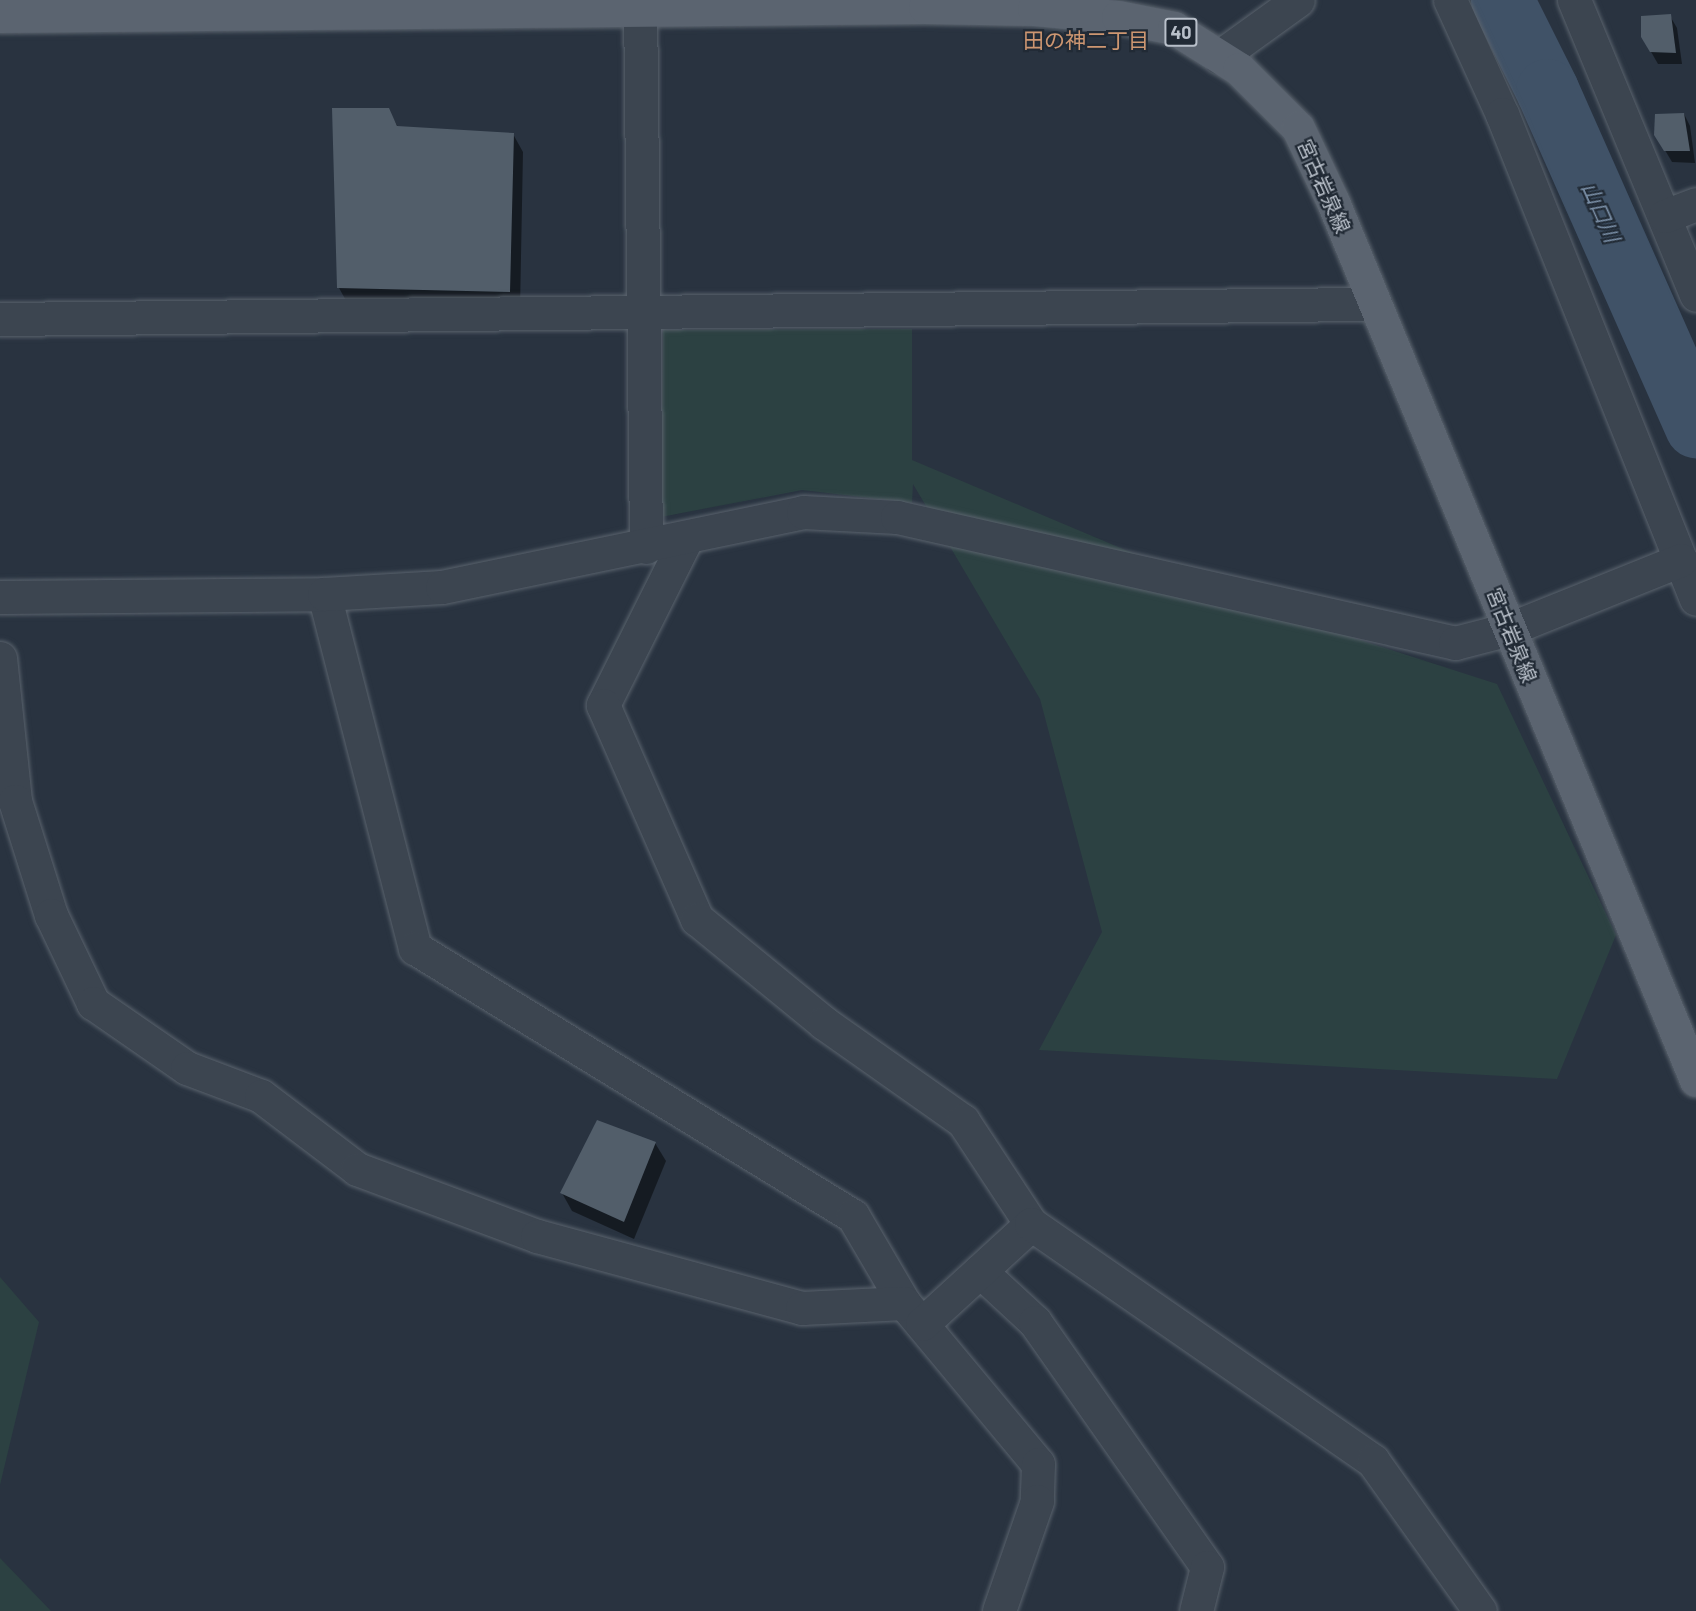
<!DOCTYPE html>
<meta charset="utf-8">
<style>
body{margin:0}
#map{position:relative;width:1696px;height:1611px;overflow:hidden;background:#293340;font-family:Barlow,"Noto Sans JP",sans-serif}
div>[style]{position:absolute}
.green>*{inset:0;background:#2c4142}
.shadow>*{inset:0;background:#0007}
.river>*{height:63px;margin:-31.5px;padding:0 31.5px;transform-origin:31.5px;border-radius:31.5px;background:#405267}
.building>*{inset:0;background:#525e6a}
.roads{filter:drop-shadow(0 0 2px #5a636d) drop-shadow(0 0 2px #5a636d)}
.minor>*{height:33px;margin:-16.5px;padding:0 16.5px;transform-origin:16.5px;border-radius:16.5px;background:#3c4550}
.major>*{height:33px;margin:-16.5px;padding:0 16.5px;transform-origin:16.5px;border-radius:16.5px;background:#5b6470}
span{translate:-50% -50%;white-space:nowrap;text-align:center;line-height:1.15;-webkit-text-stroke:4.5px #212a35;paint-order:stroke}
.shield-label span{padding:2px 4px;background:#212a35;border:2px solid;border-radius:4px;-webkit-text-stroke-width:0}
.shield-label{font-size:18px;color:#b9c0ca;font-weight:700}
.street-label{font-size:20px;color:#b9c0ca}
.neighbourhood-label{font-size:21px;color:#cd9671}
.water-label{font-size:21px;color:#7d92aa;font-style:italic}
</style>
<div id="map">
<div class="green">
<div style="clip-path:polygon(912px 329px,912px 460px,1270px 611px,1497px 684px,1616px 935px,1557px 1079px,1039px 1050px,1102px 932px,1040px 699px,913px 484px,912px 503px,802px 490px,661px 517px,663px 330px)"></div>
<div style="clip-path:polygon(0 1277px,39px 1322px,0 1485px)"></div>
<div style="clip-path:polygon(0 1558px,51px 1611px,0 1611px)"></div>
</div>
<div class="shadow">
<div style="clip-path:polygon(1670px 16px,1677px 28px,1682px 64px,1658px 64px,1642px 36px)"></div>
<div style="clip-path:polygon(388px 110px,398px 127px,513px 134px,523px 152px,520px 310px,349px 306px,339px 288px)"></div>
<div style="clip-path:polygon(1684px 114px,1690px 126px,1695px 163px,1672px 162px,1656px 135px)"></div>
<div style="clip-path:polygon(655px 1143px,666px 1161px,634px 1239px,572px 1211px,562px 1193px)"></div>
</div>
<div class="river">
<div style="left:1502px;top:0;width:101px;rotate:63.4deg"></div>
<div style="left:1547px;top:90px;width:368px;rotate:66.1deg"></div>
</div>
<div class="building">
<div style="clip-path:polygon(1671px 14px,1676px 53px,1650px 52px,1641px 37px,1641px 16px)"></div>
<div style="clip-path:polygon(332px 108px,389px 108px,397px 126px,514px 133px,510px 292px,337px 288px)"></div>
<div style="clip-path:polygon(1684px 113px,1690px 151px,1664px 151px,1654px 135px,1655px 114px)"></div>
<div style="clip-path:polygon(597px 1120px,656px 1142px,624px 1222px,560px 1193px)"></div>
</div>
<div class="roads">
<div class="minor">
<div style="left:640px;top:0;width:547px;rotate:89.37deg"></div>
<div style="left:1450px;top:0;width:125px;rotate:65.5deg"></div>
<div style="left:1502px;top:114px;width:522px;rotate:68.2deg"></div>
<div style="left:1574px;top:0;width:319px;rotate:67.5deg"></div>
<div style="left:1219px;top:57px;width:97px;rotate:-35.8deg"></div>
<div style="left:1665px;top:216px;width:33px;rotate:-21deg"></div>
<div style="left:0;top:319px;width:1375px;rotate:-0.63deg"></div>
<div style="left:687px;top:537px;width:188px;rotate:116.6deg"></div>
<div style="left:603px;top:705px;width:234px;rotate:66.3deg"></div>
<div style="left:697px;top:919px;width:164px;rotate:39.3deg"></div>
<div style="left:824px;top:1023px;width:170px;rotate:35.2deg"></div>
<div style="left:963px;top:1121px;width:123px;rotate:56.6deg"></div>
<div style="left:324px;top:594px;width:366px;rotate:75.6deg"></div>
<div style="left:415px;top:948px;width:513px;rotate:31.46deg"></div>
<div style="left:853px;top:1216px;width:101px;rotate:59.6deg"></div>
<div style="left:904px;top:1303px;width:209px;rotate:50.2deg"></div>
<div style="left:1038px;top:1464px;width:37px;rotate:92deg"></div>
<div style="left:1037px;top:1501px;width:116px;rotate:109.1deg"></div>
<div style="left:0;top:597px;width:324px;rotate:-0.5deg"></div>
<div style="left:324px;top:594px;width:118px;rotate:-3.4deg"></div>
<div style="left:442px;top:587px;width:369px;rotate:-11.7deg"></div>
<div style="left:803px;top:512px;width:94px;rotate:3deg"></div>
<div style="left:897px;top:517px;width:572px;rotate:12.72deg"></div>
<div style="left:1455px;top:643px;width:56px;rotate:-14.5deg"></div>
<div style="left:1509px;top:629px;width:185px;rotate:-21.9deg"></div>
<div style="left:0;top:658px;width:144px;rotate:84deg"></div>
<div style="left:15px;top:801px;width:120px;rotate:72.5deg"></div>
<div style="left:51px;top:915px;width:98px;rotate:64.5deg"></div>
<div style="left:93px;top:1003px;width:114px;rotate:34.7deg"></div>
<div style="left:187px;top:1068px;width:79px;rotate:20.7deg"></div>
<div style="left:261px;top:1096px;width:121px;rotate:37.2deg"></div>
<div style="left:357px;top:1169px;width:192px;rotate:20.4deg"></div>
<div style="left:537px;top:1236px;width:275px;rotate:15.2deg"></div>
<div style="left:802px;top:1308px;width:102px;rotate:-2.8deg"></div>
<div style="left:980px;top:1271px;width:75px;rotate:42.8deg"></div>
<div style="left:1035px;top:1322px;width:299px;rotate:54.9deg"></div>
<div style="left:1207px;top:1567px;width:45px;rotate:104deg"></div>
<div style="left:922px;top:1324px;width:148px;rotate:-42.5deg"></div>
<div style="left:1031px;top:1224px;width:416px;rotate:34.7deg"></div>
<div style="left:1373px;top:1461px;width:184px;rotate:54.5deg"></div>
</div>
<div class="major">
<div style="left:0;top:16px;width:925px;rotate:-0.56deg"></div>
<div style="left:925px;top:7px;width:109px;rotate:1.1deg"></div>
<div style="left:1034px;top:9px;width:84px;rotate:5.4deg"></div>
<div style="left:1118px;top:17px;width:57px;rotate:11.1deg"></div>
<div style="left:1174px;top:28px;width:77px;rotate:32.2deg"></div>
<div style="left:1239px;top:69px;width:83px;rotate:45deg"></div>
<div style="left:1298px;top:128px;width:82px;rotate:64.7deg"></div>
<div style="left:1333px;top:202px;width:950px;rotate:67.54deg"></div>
</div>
</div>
<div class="shield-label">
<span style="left:1181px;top:32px">40</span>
</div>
<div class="street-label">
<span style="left:1324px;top:186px;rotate:66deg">宮古岩泉線</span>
<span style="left:1512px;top:635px;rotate:68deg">宮古岩泉線</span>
</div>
<div class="neighbourhood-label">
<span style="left:1086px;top:40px">田の神二丁目</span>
</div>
<div class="water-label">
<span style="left:1601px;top:212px;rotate:66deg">山口川</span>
</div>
</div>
